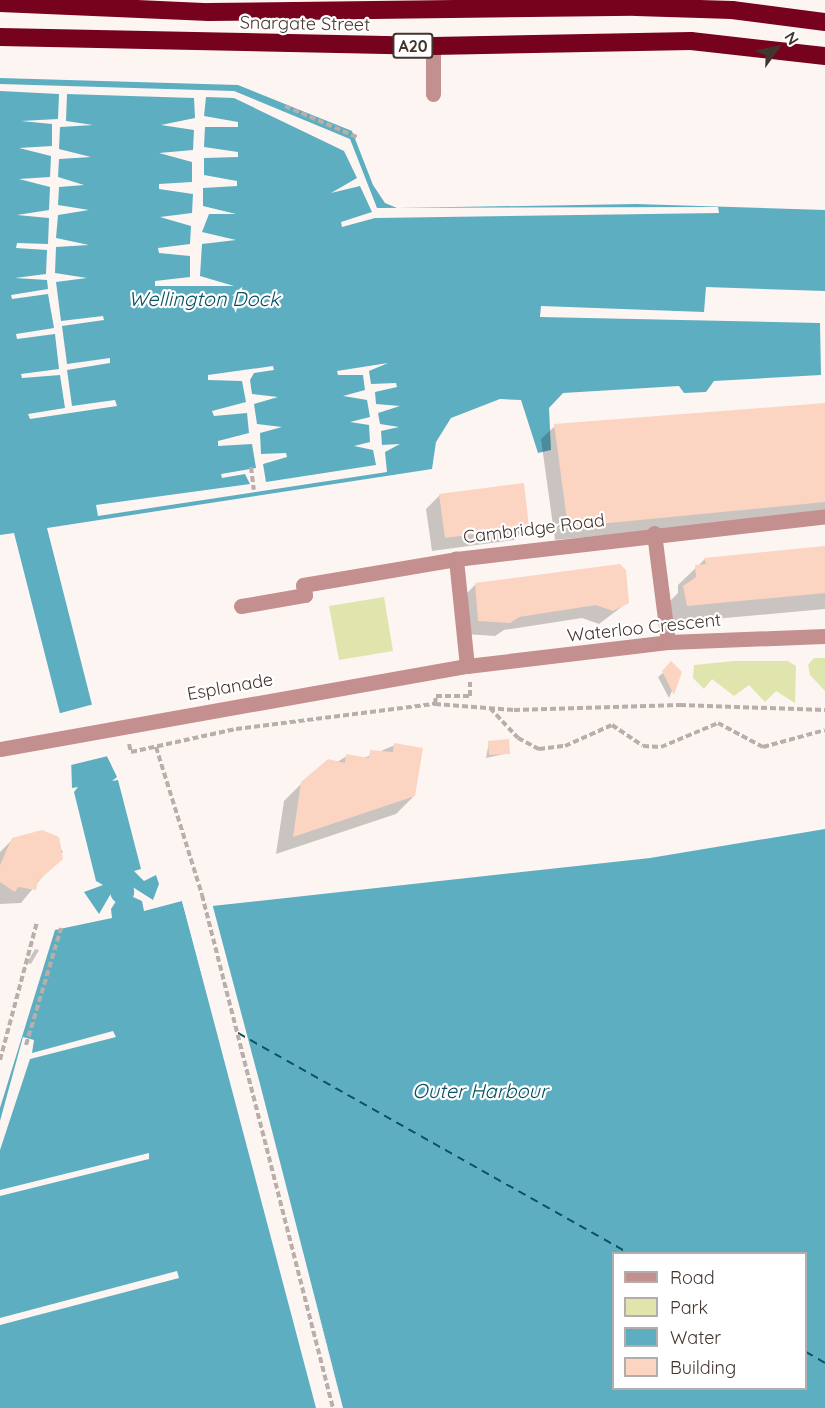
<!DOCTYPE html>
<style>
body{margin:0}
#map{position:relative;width:825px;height:1408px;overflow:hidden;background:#fdf5f2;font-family:Quicksand,sans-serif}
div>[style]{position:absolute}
.green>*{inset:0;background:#dfe5ad}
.water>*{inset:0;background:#5eaec2}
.pier>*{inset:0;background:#fdf5f2}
.shadow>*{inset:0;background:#0003}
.canal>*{height:24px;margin:-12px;padding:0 12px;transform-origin:12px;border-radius:12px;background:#5eaec2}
.ferry>*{height:1.5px;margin-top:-0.75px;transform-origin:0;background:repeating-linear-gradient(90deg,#095260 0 8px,transparent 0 14px)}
.building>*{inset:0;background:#fbd4c2}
.path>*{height:4px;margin-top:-2px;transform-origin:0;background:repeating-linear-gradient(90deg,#b9aeaa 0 6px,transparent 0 9px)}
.minor>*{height:15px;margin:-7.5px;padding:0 7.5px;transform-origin:7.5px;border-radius:7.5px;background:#c48f8f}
.highway>*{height:18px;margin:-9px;padding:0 9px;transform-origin:9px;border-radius:9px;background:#77021e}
span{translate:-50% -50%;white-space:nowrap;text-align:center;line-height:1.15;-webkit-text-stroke:4.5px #fff;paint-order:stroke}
.shield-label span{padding:2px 4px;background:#fff;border:2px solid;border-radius:4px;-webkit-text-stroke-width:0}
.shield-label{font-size:16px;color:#43342e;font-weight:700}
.street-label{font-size:18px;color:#43342e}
.water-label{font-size:20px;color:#095260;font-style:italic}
.legend{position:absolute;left:612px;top:1252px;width:195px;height:138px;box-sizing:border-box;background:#fff;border:2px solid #b4aeab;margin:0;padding:8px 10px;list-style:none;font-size:18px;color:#43342e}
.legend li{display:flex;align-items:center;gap:12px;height:30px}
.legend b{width:30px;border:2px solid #b4aeab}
.north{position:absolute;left:747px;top:18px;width:60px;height:60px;-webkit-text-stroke:4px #fff;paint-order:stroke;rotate:57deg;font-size:16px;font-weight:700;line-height:24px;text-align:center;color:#43342e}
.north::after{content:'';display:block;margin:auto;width:21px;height:27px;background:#43342e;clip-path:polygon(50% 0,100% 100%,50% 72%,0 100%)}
</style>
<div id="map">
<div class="green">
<div style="clip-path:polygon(384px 597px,393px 651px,339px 660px,329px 606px)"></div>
<div style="clip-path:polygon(814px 658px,825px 658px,825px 691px,810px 675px,808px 665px)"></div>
<div style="clip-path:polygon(734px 661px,788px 661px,796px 666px,795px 703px,776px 691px,765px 702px,749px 685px,734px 696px,712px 679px,704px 689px,693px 678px,694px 665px)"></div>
</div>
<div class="water">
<div style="clip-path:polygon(0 78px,238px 85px,352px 131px,373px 185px,385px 203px,397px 208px,636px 204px,825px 210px,825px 291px,706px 287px,704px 312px,541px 306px,540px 317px,820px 323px,821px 375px,714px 381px,706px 392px,684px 393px,679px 386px,563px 393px,549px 408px,551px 450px,538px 453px,521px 400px,500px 399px,451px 418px,436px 442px,432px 469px,47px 528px,103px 748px,117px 777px,112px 781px,118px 780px,141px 869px,134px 871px,144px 881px,156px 875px,159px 884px,153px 900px,131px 886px,113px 890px,99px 914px,84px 892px,103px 885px,96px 881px,74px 792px,78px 787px,72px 788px,71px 757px,14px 533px,0 535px)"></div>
<div style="clip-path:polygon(evenodd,825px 829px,825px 1408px,343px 1408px,212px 906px,650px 858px,825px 829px,614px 1254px,806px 1254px,806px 1388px,614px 1388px,614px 1254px)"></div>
<div style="clip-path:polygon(122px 892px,142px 901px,144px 911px,182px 901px,316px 1408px,0 1408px,0 1108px,55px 930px,112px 918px,111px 909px)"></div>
</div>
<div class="pier">
<div style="clip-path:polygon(0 84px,234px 91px,350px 139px,377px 208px,718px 207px,719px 213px,375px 218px,342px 227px,341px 222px,372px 212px,360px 186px,331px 193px,357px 178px,344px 151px,234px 98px,206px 97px,204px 116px,238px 122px,238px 127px,205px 127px,204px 147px,238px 152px,238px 157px,204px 158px,204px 175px,237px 181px,237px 186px,203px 188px,203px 206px,236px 214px,209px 214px,202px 232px,236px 240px,202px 244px,200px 276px,234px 286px,155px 286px,155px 281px,190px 277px,190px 256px,159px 253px,158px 248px,190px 244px,191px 226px,160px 217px,192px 213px,193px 194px,159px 189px,159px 184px,192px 182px,192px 162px,159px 153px,193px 150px,194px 130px,161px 125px,195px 118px,194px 98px,67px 94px,66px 121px,93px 125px,60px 127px,59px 149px,91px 157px,59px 159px,58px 177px,84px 185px,59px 187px,58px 205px,89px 210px,58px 215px,56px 238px,89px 245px,56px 247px,55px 273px,87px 278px,56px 282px,61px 321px,103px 316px,104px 320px,62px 326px,67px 364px,110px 358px,110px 363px,67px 370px,72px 406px,115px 400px,117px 406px,30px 419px,28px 414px,65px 408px,60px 375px,22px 378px,21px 374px,59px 369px,55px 334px,17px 339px,16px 334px,54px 328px,48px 294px,12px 299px,11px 295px,48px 289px,47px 280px,15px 278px,46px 274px,47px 250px,16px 248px,17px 243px,48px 244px,49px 218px,17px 215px,49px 210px,50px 187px,19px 179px,50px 177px,51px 156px,19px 148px,52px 146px,52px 124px,21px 121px,58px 119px,59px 94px,0 91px)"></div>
<div style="clip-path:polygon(388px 363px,369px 371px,371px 384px,396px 383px,397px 387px,375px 392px,376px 404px,400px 406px,378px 413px,380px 424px,399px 427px,381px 431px,382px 445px,400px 444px,385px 452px,387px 472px,98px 516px,96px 505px,250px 484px,245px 474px,222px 478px,221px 474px,256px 468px,252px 444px,218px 446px,218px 441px,249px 433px,247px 413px,214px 416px,212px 411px,246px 402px,242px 381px,208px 380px,208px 375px,273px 366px,274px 370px,254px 373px,250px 380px,252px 394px,278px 397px,254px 404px,257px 424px,282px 427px,260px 433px,261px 454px,286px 453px,287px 457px,263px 464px,266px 482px,376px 465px,373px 450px,354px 446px,370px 442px,369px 425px,350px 422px,370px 417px,367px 400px,343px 396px,365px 390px,363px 375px,338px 375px,337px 371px)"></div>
<div style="clip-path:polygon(94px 704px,108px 756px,67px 766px,57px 714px)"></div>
<div style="clip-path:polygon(185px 900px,318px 1407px,319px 1408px,182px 901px)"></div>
<div style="clip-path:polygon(212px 903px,260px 1084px,343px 1408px,210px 907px)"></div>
<div style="clip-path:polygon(113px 1031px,116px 1037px,30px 1059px,0 1150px,0 1121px,23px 1037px,34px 1040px,32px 1053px)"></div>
<div style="clip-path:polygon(149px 1153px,149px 1159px,0 1196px,0 1190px)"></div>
<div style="clip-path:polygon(177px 1271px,179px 1278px,0 1325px,0 1318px)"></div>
</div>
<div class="shadow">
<div style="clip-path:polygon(825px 404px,825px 514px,555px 540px,541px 439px,555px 426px)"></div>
<div style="clip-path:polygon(440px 495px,527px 527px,514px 540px,432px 551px,426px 509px)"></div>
<div style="clip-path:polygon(825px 551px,825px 609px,670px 623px,666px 605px,678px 593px,678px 585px,705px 559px)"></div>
<div style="clip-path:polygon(475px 585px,628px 602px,599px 624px,582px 618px,504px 630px,495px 636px,465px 634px,462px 598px)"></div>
<div style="clip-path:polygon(674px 664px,680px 672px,669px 698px,658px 677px)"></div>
<div style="clip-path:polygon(489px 742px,509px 753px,486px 758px)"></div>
<div style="clip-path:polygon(395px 745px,414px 796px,396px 814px,276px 854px,284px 801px,302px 783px,347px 756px,364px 758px)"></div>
<div style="clip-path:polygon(52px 834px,63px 852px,21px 903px,0 904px,0 852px,12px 840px)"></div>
<div style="clip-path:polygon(35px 949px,39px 950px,31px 964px,27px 963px)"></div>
</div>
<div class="canal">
<div style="left:113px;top:855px;width:38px;rotate:76deg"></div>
</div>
<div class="ferry">
<div style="left:238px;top:1033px;width:450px;rotate:29.4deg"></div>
<div style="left:806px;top:1352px;width:22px;rotate:30deg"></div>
</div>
<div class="building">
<div style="clip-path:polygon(825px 403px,825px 502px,568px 527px,554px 424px)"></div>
<div style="clip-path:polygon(524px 483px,529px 527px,445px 538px,439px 494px)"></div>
<div style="clip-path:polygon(825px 546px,825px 593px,687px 606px,683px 586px,696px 577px,695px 565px,706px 564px,704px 558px)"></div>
<div style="clip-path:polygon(620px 564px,626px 570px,629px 603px,613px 611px,596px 605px,519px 617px,510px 623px,478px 621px,475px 583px)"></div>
<div style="clip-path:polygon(671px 661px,682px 672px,674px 695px,662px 671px)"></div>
<div style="clip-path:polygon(509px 739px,510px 754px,489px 755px,488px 741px)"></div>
<div style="clip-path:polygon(394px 743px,423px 748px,415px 796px,293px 837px,301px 782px,328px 759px,345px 763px,346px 754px,369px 758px,370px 750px,393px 752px)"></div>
<div style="clip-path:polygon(42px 830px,59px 837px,63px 859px,38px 881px,36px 890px,18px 887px,15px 892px,0 882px,0 865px,12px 838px)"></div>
</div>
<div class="path">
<div style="left:285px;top:106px;width:81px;rotate:23.4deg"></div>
<div style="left:251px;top:467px;width:23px;rotate:83deg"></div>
<div style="left:435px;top:704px;width:8px;rotate:-83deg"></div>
<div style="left:436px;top:696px;width:34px"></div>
<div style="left:470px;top:696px;width:14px;rotate:-90deg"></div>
<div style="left:490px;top:708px;width:41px;rotate:47deg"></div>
<div style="left:518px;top:738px;width:24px;rotate:28deg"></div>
<div style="left:539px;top:749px;width:26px;rotate:-7deg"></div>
<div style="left:565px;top:746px;width:51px;rotate:-24.1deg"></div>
<div style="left:612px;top:725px;width:37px;rotate:34deg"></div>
<div style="left:643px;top:746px;width:18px;rotate:3deg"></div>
<div style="left:661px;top:747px;width:62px;rotate:-22.8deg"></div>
<div style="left:718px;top:723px;width:51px;rotate:28.1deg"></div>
<div style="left:763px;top:747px;width:64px;rotate:-15.3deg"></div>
<div style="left:129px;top:744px;width:8px;rotate:76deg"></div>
<div style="left:131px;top:752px;width:107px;rotate:-12.4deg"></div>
<div style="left:236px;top:729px;width:201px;rotate:-7.2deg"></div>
<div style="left:435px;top:704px;width:79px;rotate:4.3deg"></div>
<div style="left:514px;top:710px;width:166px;rotate:-1.7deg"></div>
<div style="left:680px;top:705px;width:145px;rotate:2deg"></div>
<div style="left:156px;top:747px;width:155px;rotate:72.7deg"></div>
<div style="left:202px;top:895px;width:529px;rotate:75.68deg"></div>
<div style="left:26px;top:1045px;width:122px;rotate:-73.3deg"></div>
<div style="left:0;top:1060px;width:143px;rotate:-75deg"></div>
</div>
<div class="minor">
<div style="left:433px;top:46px;width:48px;rotate:90deg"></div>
<div style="left:654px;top:533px;width:110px;rotate:82.7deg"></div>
<div style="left:241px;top:606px;width:65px;rotate:-9.8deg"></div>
<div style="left:305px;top:595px;width:10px;rotate:-101deg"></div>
<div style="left:303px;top:585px;width:155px;rotate:-9.6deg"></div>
<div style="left:467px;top:666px;width:108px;rotate:-95.9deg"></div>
<div style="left:456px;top:559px;width:371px;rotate:-6.6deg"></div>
<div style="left:0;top:749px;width:474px;rotate:-10.1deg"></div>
<div style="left:467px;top:666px;width:202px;rotate:-6.8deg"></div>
<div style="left:668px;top:642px;width:157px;rotate:-2.2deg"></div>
</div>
<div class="highway">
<div style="left:0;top:3px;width:209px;rotate:2.5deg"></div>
<div style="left:209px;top:12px;width:427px;rotate:-0.7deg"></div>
<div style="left:636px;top:7px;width:96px;rotate:1.8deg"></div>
<div style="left:732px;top:10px;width:94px;rotate:7.4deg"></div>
<div style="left:0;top:37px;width:433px;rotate:1.2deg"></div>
<div style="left:433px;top:46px;width:258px;rotate:-1.1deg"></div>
<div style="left:691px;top:41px;width:135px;rotate:6.4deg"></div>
</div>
<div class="shield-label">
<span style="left:413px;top:46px">A20</span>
</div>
<div class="street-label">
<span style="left:305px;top:24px;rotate:1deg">Snargate Street</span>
<span style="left:534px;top:529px;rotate:-7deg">Cambridge Road</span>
<span style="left:644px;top:628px;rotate:-6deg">Waterloo Crescent</span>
<span style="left:230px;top:687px;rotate:-10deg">Esplanade</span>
</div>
<div class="water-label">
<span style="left:204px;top:298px">Wellington Dock</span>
<span style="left:480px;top:1090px">Outer Harbour</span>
</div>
<ul class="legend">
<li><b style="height:8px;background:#c48f8f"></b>Road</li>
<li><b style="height:16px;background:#dfe5ad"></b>Park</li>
<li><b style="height:16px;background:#5eaec2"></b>Water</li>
<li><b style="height:16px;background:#fbd4c2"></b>Building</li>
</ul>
<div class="north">N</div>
</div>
